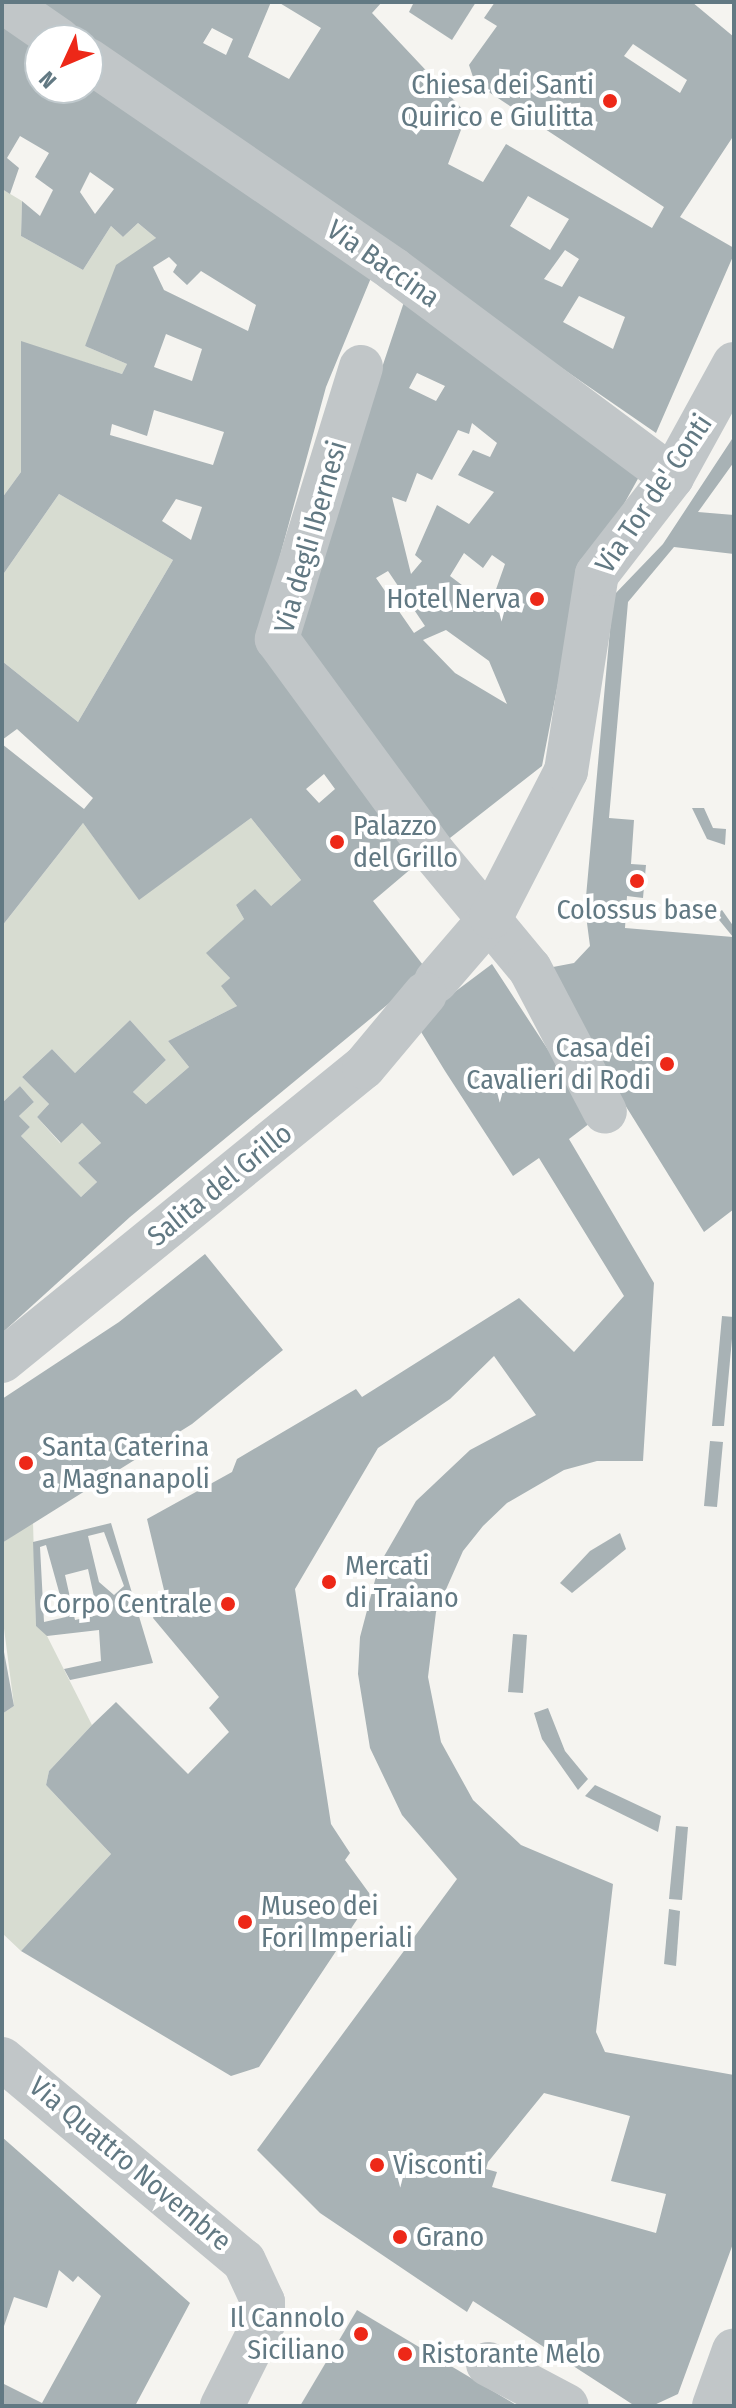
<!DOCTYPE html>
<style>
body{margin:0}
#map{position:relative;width:736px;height:2408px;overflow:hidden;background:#f5f4f0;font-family:"Fira Sans Condensed",sans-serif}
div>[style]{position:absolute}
.green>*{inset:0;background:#d7dcd1}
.building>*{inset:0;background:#a8b2b5}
.minor>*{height:44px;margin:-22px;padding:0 22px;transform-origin:22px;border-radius:22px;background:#c1c6c8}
.dots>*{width:22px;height:22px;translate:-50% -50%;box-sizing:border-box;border:4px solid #fff;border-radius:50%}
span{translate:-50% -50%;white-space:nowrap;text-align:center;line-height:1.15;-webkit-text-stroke:8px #fff;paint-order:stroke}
.poi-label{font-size:28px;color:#627983}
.right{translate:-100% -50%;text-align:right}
.left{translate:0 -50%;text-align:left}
.street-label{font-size:28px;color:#627983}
.frame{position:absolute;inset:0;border:4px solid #627983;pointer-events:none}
.north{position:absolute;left:24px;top:24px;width:80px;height:80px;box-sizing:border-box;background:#fff;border:2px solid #c0c9cd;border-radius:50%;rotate:226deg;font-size:22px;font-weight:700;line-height:32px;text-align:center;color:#627983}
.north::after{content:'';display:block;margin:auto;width:28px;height:36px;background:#ed2818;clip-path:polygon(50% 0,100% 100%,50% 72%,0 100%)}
</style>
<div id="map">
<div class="green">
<div style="clip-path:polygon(2px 189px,22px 201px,21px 236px,83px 270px,111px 226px,123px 237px,138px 223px,156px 238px,85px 346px,127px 364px,122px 374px,21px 342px,21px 472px,2px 498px)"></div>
<div style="clip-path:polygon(59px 494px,173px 560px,78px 722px,2px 661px,2px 576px)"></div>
<div style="clip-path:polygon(251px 818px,301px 880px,271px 906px,236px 905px,244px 919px,207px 953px,230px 978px,222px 986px,237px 1006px,168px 1041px,189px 1067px,146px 1104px,133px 1092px,166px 1060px,130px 1020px,75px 1073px,52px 1049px,22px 1077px,49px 1104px,37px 1117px,60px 1143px,82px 1123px,101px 1143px,78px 1163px,97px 1182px,81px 1197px,21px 1136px,30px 1127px,19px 1116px,34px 1102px,20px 1086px,2px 1103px,2px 926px,83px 823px,139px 899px)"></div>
<div style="clip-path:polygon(33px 1522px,36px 1626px,44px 1630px,92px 1725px,49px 1771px,46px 1785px,111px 1854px,21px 1951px,2px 1933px,2px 1714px,14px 1706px,2px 1613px,2px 1543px)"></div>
</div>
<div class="building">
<div style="clip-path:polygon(evenodd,31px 2px,271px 2px,248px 57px,289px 79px,321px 28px,278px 2px,382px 2px,372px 13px,467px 114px,448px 164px,483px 182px,506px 144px,652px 228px,664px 207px,475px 83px,469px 65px,497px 26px,484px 18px,495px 2px,692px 2px,734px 37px,734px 135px,680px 217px,734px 248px,734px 254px,656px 433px,31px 2px,212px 28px,233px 39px,226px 55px,203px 43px,212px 28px,31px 2px,633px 44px,687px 80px,680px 93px,624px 56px,633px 44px,31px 2px,528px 196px,569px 219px,550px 250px,510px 226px,528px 196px,31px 2px,565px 250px,579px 259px,562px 287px,544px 279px,565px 250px,31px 2px,579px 296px,625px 317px,613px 349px,563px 322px,579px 296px)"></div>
<div style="clip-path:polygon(414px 2px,476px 2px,452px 40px,409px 12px)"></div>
<div style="clip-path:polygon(evenodd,2px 16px,40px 42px,40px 88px,88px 88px,88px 74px,373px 273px,326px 387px,258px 637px,419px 862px,373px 901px,448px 997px,492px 964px,594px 1120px,569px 1139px,654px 1283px,643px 1461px,597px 1461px,564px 1470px,507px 1503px,483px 1526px,463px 1551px,436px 1612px,428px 1677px,441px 1742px,473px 1800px,521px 1845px,613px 1884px,596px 2032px,605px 2052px,734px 2075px,734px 2241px,678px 2394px,652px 2406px,635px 2406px,473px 2301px,467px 2312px,320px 2213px,257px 2150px,457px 1879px,402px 1815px,370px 1748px,358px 1674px,360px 1637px,379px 1565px,416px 1501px,470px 1450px,536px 1415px,494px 1356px,450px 1399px,378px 1448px,295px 1589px,331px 1824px,350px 1853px,345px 1860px,372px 1897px,259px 2067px,231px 2076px,21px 1951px,111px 1854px,46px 1785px,49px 1771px,92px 1725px,116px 1702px,188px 1774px,229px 1732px,209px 1708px,219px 1697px,153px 1618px,164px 1590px,147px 1519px,232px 1472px,237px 1459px,356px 1389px,362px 1397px,519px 1298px,574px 1352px,624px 1296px,539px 1158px,513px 1176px,445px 1071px,415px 1022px,421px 977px,130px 1217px,2px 1333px,2px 1103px,20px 1086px,34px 1102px,19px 1116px,30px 1127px,21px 1136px,81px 1197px,97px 1182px,78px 1163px,101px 1143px,82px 1123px,61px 1143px,37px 1117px,49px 1104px,22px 1077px,52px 1049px,75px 1073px,130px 1020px,166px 1060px,133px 1092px,146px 1104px,189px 1067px,168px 1041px,237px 1006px,221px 986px,230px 978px,206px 953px,244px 919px,236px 905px,255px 889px,271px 906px,301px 880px,251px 818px,139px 900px,83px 823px,2px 926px,2px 744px,84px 809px,93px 798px,17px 729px,2px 740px,2px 661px,78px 722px,173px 560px,59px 494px,2px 576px,2px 498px,21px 472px,21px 341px,122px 374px,127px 364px,85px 346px,116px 265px,156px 238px,138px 223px,123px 237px,111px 226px,83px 270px,21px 236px,22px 201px,40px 216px,53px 190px,35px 177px,49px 153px,20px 136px,7px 158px,19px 168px,10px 194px,2px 189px,2px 16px,90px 172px,114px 189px,95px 214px,80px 192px,90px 172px,2px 16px,169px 257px,177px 265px,173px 272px,187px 285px,201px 271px,256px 305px,248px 331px,164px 290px,153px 267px,169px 257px,2px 16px,166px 334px,202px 349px,192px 381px,154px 367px,166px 334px,2px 16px,154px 410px,224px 432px,213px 465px,110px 435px,112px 424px,147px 436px,154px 410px,2px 16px,176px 499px,202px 507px,191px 540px,162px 521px,176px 499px,2px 16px,324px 774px,335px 789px,319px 803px,306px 789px,324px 774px,2px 16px,544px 2093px,630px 2116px,611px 2181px,666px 2194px,656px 2233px,492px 2187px,497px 2172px,486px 2169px,488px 2162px,544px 2093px)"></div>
<div style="clip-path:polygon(evenodd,405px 299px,640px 475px,576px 591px,542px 766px,441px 845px,292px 636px,405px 299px,417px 373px,445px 386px,436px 401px,409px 388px,417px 373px,405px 299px,472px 423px,497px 443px,490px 457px,473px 450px,458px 475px,494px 492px,469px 524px,437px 505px,415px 555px,422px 561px,411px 574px,392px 497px,406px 502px,417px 473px,432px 480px,458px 430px,469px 434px,472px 423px,405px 299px,464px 553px,483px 568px,492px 555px,505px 564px,494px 595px,503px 602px,499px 613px,450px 576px,464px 553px,405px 299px,388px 571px,425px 626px,414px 633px,376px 578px,388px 571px,405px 299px,446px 630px,489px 661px,507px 704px,455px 673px,423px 640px,446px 630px)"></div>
<div style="clip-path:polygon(734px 436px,734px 462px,698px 512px,734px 515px,734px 554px,674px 547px,628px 602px,609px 818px,634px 820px,631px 864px,646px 865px,643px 898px,627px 896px,625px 928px,733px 937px,715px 915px,722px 910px,734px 927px,734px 1209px,704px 1232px,622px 1100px,553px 967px,574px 963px,590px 946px,585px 908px,613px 596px,663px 544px)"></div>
<div style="clip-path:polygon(692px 808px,704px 808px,713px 828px,726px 829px,725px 845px,707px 839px)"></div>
<div style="clip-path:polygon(205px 1254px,283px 1350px,192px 1424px,2px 1543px,2px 1399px,119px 1322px)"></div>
<div style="clip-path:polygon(722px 1316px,734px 1317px,724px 1426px,712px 1426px)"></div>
<div style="clip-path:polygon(710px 1441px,723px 1442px,717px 1507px,704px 1506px)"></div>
<div style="clip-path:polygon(evenodd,111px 1523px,153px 1663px,70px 1680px,64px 1669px,101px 1661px,99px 1630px,47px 1636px,36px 1626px,33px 1542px,111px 1523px,104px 1532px,124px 1586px,114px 1595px,99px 1582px,88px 1536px,104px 1532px,111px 1523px,46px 1545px,66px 1617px,44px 1622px,40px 1547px,46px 1545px,111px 1523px,88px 1569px,98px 1615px,75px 1620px,65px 1575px,88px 1569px)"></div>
<div style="clip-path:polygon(620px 1533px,626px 1549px,572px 1593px,560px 1583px,590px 1551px)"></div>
<div style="clip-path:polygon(513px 1634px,527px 1635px,523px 1693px,508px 1692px)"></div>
<div style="clip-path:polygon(2px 1641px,14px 1706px,2px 1714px)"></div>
<div style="clip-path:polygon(548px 1708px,565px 1751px,588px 1779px,578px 1790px,542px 1739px,534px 1713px)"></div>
<div style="clip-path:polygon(595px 1785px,661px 1816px,658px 1832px,585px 1796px)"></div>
<div style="clip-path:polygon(676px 1826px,688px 1827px,682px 1900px,669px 1899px)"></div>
<div style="clip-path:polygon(669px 1909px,680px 1911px,676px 1966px,664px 1964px)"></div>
<div style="clip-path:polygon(2px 2137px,190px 2303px,135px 2406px,2px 2406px,2px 2383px,42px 2403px,101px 2296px,78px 2276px,73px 2282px,59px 2270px,47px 2308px,14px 2297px,2px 2332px)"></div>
<div style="clip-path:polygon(357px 2310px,518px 2406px,300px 2406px)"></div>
</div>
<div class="minor">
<div style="left:4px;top:2px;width:67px;rotate:34.6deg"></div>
<div style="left:88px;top:60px;width:370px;rotate:34.4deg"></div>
<div style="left:393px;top:269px;width:348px;rotate:36.7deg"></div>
<div style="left:361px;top:367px;width:285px;rotate:107.2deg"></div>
<div style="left:277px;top:639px;width:263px;rotate:53.8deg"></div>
<div style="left:432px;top:851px;width:153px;rotate:50.3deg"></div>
<div style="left:530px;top:969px;width:161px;rotate:62.3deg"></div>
<div style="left:436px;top:981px;width:84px;rotate:-49.3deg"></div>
<div style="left:491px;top:917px;width:164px;rotate:-62.8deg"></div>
<div style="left:566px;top:771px;width:199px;rotate:-81.1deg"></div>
<div style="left:597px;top:574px;width:123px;rotate:-52.3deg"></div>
<div style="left:672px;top:477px;width:129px;rotate:-61.2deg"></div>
<div style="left:2px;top:1361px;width:466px;rotate:-39.1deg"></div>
<div style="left:364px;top:1067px;width:95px;rotate:-50.1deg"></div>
<div style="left:2px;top:2059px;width:315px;rotate:39.9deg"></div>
<div style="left:244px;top:2261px;width:45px;rotate:65.1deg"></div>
<div style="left:263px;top:2302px;width:22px;rotate:90deg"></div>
<div style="left:263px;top:2324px;width:92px;rotate:116.6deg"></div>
<div style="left:488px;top:2364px;width:89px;rotate:28deg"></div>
<div style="left:714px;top:2406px;width:59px;rotate:-70.3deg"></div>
</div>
<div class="dots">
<div style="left:610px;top:101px;background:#ed2818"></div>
<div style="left:537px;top:599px;background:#ed2818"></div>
<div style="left:337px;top:842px;background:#ed2818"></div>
<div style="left:637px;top:881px;background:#ed2818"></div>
<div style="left:667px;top:1064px;background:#ed2818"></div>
<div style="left:26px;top:1463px;background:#ed2818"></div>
<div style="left:329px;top:1582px;background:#ed2818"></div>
<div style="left:228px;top:1604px;background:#ed2818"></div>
<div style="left:245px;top:1922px;background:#ed2818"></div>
<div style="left:377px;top:2165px;background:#ed2818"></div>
<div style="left:400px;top:2237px;background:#ed2818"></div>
<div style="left:361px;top:2334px;background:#ed2818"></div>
<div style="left:405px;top:2354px;background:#ed2818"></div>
</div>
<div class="poi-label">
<span class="right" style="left:594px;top:101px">Chiesa dei Santi<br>Quirico e Giulitta</span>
<span class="right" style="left:521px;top:599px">Hotel Nerva</span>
<span class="left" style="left:353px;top:842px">Palazzo<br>del Grillo</span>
<span style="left:637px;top:910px">Colossus base</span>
<span class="right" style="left:651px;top:1064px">Casa dei<br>Cavalieri di Rodi</span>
<span class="left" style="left:42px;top:1463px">Santa Caterina<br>a Magnanapoli</span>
<span class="left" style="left:345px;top:1582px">Mercati<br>di Traiano</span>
<span class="right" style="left:212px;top:1604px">Corpo Centrale</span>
<span class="left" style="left:261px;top:1922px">Museo dei<br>Fori Imperiali</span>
<span class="left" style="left:393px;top:2165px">Visconti</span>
<span class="left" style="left:416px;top:2237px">Grano</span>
<span class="right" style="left:345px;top:2334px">Il Cannolo<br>Siciliano</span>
<span class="left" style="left:421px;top:2354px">Ristorante Melo</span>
</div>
<div class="street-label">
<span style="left:383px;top:264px;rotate:35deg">Via Baccina</span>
<span style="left:654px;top:494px;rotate:-56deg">Via Tor de' Conti</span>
<span style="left:311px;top:537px;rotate:-74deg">Via degli Ibernesi</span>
<span style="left:220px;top:1185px;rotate:-39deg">Salita del Grillo</span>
<span style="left:130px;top:2164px;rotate:40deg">Via Quattro Novembre</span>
</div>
<div class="frame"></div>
<div class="north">N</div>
</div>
